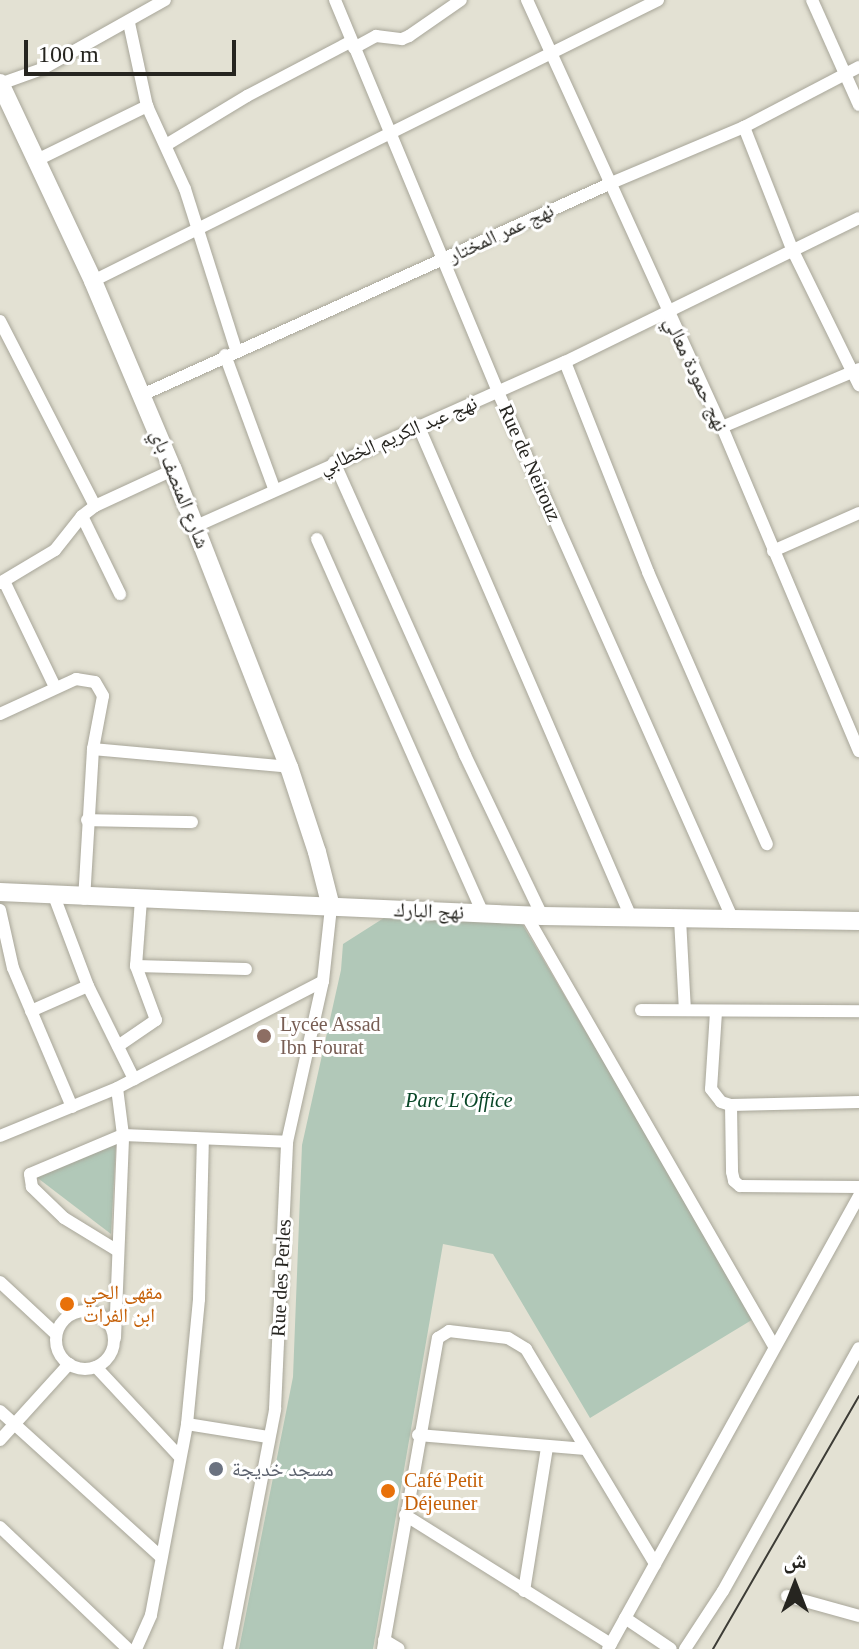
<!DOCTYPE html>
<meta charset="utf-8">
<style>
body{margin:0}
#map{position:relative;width:859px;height:1649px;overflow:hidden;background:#e3e1d3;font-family:"Times New Roman","Noto Naskh Arabic",serif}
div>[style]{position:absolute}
.green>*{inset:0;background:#b1c8b8}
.roads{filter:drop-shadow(0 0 2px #a8a699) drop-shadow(0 0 2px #a8a699)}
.street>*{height:12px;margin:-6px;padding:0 6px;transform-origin:6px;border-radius:6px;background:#fff}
.street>.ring{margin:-6px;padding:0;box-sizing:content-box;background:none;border:12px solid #fff;border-radius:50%}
.secondary>*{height:18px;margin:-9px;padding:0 9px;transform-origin:9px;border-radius:9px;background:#fff}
.tram>*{height:2px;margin:-1px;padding:0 1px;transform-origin:1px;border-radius:1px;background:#3d3c36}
.dots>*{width:22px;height:22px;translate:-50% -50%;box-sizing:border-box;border:4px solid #fff;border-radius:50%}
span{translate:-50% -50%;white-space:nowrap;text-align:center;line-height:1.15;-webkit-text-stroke:6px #fff;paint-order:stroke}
.street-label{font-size:20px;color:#262520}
.education-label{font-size:20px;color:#785e54}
.left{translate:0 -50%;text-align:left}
.park-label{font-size:20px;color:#094627;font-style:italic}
.food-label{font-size:20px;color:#c56008}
.worship-label{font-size:20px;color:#5b616d}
.north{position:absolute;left:755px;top:1545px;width:80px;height:80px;-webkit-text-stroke:6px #fff;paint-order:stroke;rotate:0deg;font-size:22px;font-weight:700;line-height:32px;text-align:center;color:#262520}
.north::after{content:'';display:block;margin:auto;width:28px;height:36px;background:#262520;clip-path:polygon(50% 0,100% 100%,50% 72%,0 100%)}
.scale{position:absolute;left:24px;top:40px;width:212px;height:36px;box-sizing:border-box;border:4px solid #262520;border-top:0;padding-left:10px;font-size:24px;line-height:28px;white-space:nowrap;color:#262520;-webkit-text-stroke:6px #fff;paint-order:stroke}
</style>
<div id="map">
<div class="green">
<div style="clip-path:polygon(387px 916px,521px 922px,755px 1318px,590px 1418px,493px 1254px,443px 1244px,373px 1649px,239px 1649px,293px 1377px,302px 1145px,341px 970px,343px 944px)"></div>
<div style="clip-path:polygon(116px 1143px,111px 1234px,35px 1176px)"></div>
</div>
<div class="roads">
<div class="street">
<div style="left:335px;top:0;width:425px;rotate:67.4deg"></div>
<div style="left:498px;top:392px;width:580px;rotate:66deg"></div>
<div style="left:527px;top:0;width:469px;rotate:65.5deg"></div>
<div style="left:722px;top:427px;width:352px;rotate:67.1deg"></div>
<div style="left:812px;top:0;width:115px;rotate:65.9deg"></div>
<div style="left:129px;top:23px;width:85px;rotate:77.8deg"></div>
<div style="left:147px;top:106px;width:91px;rotate:65.4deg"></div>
<div style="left:185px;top:189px;width:169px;rotate:72.4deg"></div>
<div style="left:354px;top:48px;width:25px;rotate:-29deg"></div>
<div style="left:376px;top:36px;width:26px;rotate:7deg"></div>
<div style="left:402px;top:39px;width:8px;rotate:-23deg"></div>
<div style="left:409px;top:36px;width:63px;rotate:-34.7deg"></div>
<div style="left:0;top:84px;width:45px;rotate:-19.7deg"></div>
<div style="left:42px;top:69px;width:141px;rotate:-29.3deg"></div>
<div style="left:744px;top:127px;width:131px;rotate:68.5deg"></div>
<div style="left:792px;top:249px;width:152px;rotate:63.8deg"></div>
<div style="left:166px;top:145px;width:95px;rotate:-31.2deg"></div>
<div style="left:247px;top:96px;width:116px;rotate:-27.7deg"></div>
<div style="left:37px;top:160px;width:123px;rotate:-26.1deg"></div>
<div style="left:93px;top:281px;width:631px;rotate:-26.44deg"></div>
<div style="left:0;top:321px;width:208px;rotate:62.8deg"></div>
<div style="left:225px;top:355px;width:142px;rotate:69.8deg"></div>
<div style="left:565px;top:362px;width:226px;rotate:68.4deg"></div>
<div style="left:648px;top:572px;width:297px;rotate:66.4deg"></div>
<div style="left:142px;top:395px;width:512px;rotate:-24.31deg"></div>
<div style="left:609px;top:184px;width:147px;rotate:-22.9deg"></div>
<div style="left:744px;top:127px;width:130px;rotate:-27.6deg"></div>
<div style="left:418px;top:425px;width:534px;rotate:66.6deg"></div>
<div style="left:722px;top:427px;width:149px;rotate:-22.9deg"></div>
<div style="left:334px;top:462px;width:321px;rotate:65.9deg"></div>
<div style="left:465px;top:755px;width:178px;rotate:64.4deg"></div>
<div style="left:82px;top:516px;width:87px;rotate:64deg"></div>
<div style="left:196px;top:526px;width:404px;rotate:-24deg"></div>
<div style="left:565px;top:362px;width:327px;rotate:-26.1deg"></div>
<div style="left:317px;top:539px;width:409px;rotate:66.1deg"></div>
<div style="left:773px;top:551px;width:94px;rotate:-23.8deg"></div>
<div style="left:4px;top:581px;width:118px;rotate:64.3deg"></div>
<div style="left:0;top:583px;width:64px;rotate:-31deg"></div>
<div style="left:55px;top:550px;width:43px;rotate:-51.5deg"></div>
<div style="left:82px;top:516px;width:16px;rotate:-38deg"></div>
<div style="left:95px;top:506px;width:86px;rotate:-24.8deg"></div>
<div style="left:0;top:714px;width:84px;rotate:-24.7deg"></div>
<div style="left:76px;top:679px;width:19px;rotate:9deg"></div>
<div style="left:95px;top:682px;width:16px;rotate:60deg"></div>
<div style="left:103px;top:696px;width:54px;rotate:100.7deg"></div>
<div style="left:93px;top:749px;width:150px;rotate:93.4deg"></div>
<div style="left:93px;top:749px;width:197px;rotate:5.2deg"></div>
<div style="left:87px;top:820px;width:105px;rotate:1.1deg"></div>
<div style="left:54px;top:896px;width:96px;rotate:69.3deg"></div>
<div style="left:88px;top:986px;width:104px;rotate:63.7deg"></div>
<div style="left:0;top:910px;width:59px;rotate:77.4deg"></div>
<div style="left:13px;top:968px;width:151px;rotate:67deg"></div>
<div style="left:526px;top:915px;width:497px;rotate:60.1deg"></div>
<div style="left:680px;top:919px;width:91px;rotate:86.9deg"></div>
<div style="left:136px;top:966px;width:110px;rotate:1.6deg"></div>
<div style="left:641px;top:1010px;width:218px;rotate:0.3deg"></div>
<div style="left:31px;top:1011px;width:62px;rotate:-23.7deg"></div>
<div style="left:716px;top:1012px;width:77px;rotate:93.7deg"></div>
<div style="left:711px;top:1089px;width:16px;rotate:52deg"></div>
<div style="left:721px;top:1102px;width:10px;rotate:17deg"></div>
<div style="left:731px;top:1105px;width:128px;rotate:-1.3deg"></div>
<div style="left:118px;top:1046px;width:46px;rotate:-34.4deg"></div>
<div style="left:156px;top:1020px;width:58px;rotate:-110.3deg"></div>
<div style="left:136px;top:966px;width:66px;rotate:-85.7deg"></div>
<div style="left:731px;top:1105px;width:67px;rotate:89.1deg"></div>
<div style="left:732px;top:1172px;width:9px;rotate:77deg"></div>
<div style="left:734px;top:1181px;width:8px;rotate:40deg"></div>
<div style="left:740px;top:1186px;width:119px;rotate:0.5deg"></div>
<div style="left:0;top:1136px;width:126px;rotate:-22.3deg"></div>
<div style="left:117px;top:1088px;width:232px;rotate:-27.4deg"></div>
<div style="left:118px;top:1251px;width:63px;rotate:-148.6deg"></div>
<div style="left:64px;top:1218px;width:45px;rotate:-135.9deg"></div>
<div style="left:32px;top:1187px;width:13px;rotate:-99deg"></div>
<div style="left:30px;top:1174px;width:101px;rotate:-22.8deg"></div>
<div style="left:123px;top:1135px;width:164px;rotate:2.4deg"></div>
<div style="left:0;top:1282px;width:76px;rotate:42.9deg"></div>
<div class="ring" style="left:56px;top:1311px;width:46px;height:46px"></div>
<div style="left:115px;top:1338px;width:203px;rotate:-87.7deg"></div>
<div style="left:123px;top:1135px;width:47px;rotate:-97.3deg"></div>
<div style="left:96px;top:1367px;width:123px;rotate:47deg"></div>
<div style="left:0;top:1411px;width:217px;rotate:42.2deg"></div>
<div style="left:187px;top:1424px;width:82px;rotate:9.1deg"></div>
<div style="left:418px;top:1435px;width:168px;rotate:4.8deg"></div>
<div style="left:0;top:1440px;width:103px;rotate:-47.8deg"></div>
<div style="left:405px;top:1515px;width:243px;rotate:32.1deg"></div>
<div style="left:0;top:1527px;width:177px;rotate:43.6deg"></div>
<div style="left:524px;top:1591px;width:145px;rotate:-80.9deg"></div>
<div style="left:787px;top:1596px;width:75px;rotate:15.5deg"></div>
<div style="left:625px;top:1618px;width:55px;rotate:34deg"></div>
<div style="left:384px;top:1640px;width:17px;rotate:31deg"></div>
<div style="left:136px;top:1649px;width:37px;rotate:-66deg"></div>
<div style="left:151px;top:1615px;width:194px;rotate:-79.3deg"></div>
<div style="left:187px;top:1424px;width:126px;rotate:-84.5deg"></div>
<div style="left:199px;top:1299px;width:160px;rotate:-88.6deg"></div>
<div style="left:229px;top:1649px;width:244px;rotate:-79.1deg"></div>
<div style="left:275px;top:1409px;width:267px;rotate:-87.4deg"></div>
<div style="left:287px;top:1142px;width:165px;rotate:-77.4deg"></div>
<div style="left:323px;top:981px;width:74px;rotate:-83.8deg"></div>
<div style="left:383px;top:1649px;width:316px;rotate:-80deg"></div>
<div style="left:438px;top:1338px;width:13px;rotate:-32deg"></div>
<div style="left:449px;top:1331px;width:59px;rotate:6.8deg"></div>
<div style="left:508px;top:1338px;width:21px;rotate:31deg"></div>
<div style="left:526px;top:1349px;width:251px;rotate:59deg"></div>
<div style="left:608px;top:1649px;width:518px;rotate:-61.01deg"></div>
<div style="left:685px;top:1649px;width:69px;rotate:-56.8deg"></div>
<div style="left:723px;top:1591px;width:278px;rotate:-60.8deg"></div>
</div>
<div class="secondary">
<div style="left:0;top:83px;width:219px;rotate:64.8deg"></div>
<div style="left:93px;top:281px;width:205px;rotate:67.1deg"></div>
<div style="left:173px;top:470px;width:319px;rotate:68.7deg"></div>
<div style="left:289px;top:767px;width:89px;rotate:71.8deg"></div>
<div style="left:317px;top:852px;width:57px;rotate:75.7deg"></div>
<div style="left:0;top:892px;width:543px;rotate:2.54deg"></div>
<div style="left:542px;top:916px;width:317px;rotate:0.9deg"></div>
</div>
</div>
<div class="tram">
<div style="left:713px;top:1649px;width:292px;rotate:-60deg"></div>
</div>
<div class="dots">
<div style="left:264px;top:1036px;background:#8d6e63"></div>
<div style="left:67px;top:1304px;background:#e8710a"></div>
<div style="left:216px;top:1469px;background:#6b7280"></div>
<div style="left:388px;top:1491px;background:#e8710a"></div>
</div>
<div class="street-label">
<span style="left:501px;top:233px;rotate:-25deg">نهج عمر المختار</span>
<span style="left:696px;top:374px;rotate:65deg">نهج حمودة معالي</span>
<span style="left:398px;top:435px;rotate:-23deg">نهج عبد الكريم الخطابي</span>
<span style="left:530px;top:463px;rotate:66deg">Rue de Neirouz</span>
<span style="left:180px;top:489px;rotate:68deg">شارع المنصف باي</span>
<span style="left:429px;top:911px;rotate:2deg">نهج البارك</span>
<span style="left:281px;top:1278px;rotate:-87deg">Rue des Perles</span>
</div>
<div class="education-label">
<span class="left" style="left:280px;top:1036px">Lycée Assad<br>Ibn Fourat</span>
</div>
<div class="park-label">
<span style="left:459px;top:1100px">Parc L'Office</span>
</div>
<div class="food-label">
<span class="left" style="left:83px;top:1304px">مقهى الحي<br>ابن الفرات</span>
<span class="left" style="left:404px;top:1492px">Café Petit<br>Déjeuner</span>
</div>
<div class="worship-label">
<span class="left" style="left:232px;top:1469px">مسجد خديجة</span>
</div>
<div class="north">ش</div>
<div class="scale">100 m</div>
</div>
